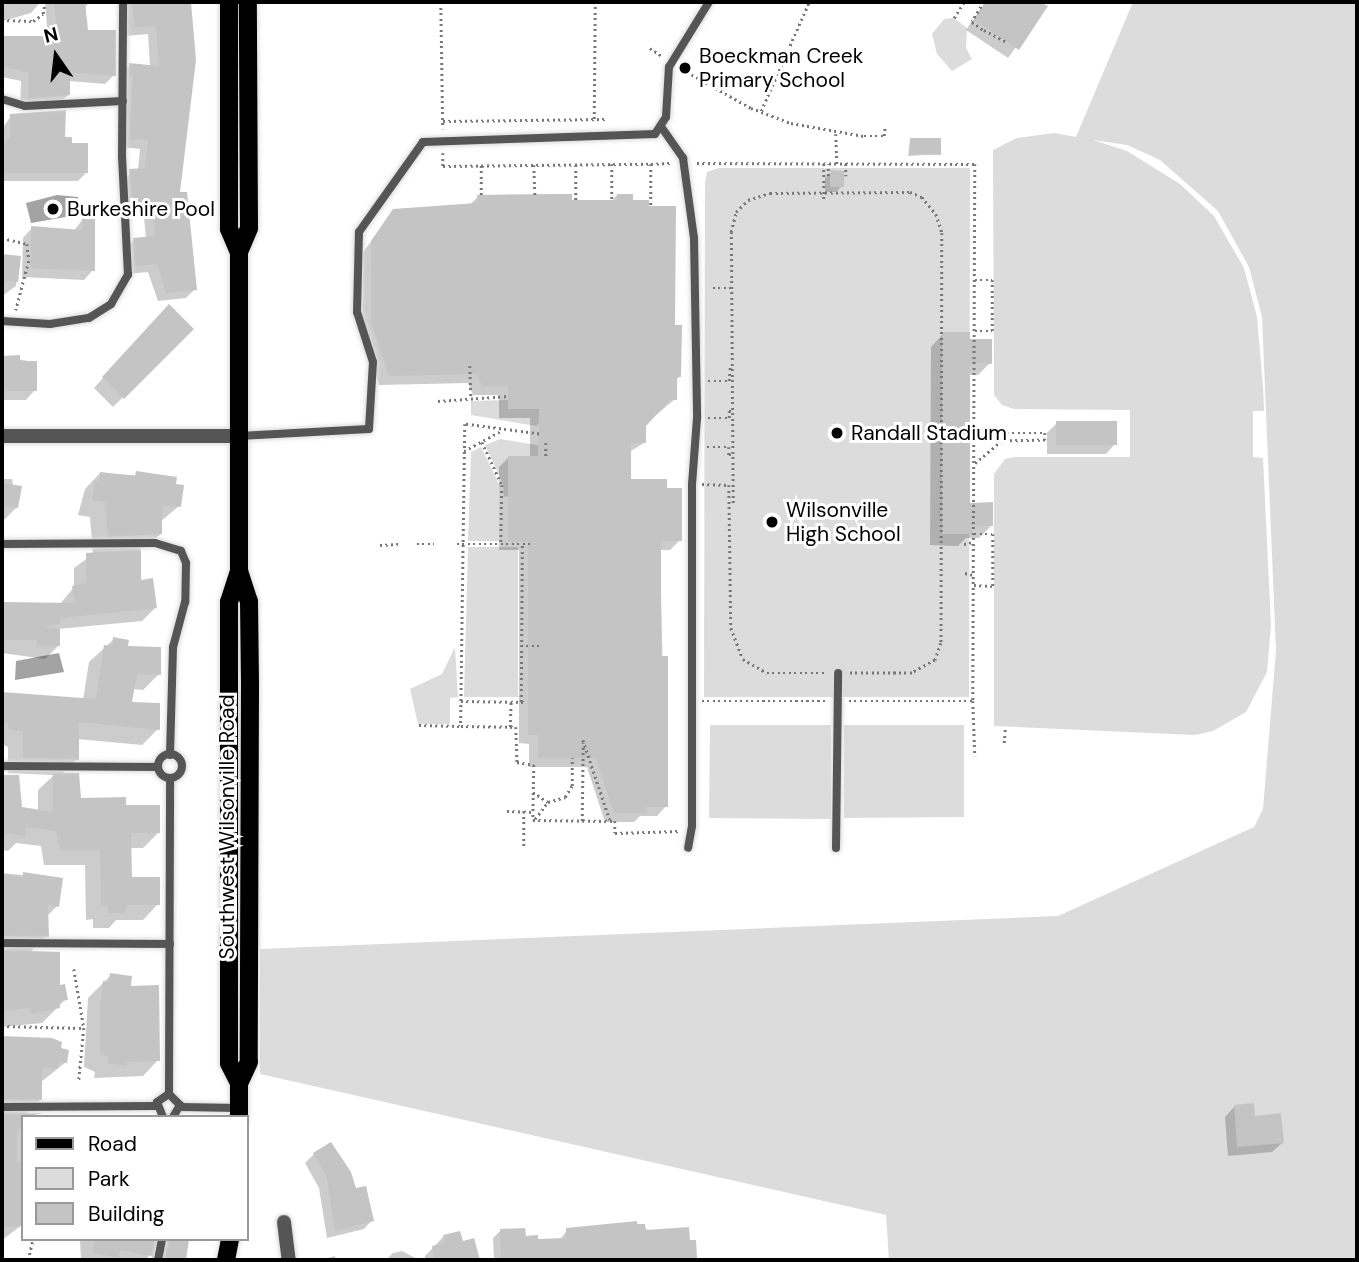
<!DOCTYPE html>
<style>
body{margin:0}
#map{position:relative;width:1359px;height:1262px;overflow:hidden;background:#fff;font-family:"DM Sans",sans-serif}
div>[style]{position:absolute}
.green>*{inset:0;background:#dcdcdc}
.water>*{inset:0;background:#a3a3a3}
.shadow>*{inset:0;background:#0003}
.building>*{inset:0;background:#c4c4c4}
.path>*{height:2.5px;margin-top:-1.25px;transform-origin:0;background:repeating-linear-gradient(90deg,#777 0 2px,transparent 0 5.5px)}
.roads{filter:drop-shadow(0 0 2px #dbdbdb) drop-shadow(0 0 2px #dbdbdb)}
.service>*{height:8px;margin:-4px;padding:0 4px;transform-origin:4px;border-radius:4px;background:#555}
.service>.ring{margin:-4px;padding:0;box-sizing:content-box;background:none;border:8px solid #555;border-radius:50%}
.minor>*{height:14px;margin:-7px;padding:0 7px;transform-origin:7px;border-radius:7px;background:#555}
.primary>*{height:18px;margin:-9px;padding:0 9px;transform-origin:9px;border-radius:9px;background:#000}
.dots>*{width:19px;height:19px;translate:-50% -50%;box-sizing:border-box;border:4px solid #fff;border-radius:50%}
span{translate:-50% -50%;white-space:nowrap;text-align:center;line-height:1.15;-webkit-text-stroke:6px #fff;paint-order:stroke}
.poi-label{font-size:21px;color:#000}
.left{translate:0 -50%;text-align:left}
.street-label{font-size:21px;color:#000}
.frame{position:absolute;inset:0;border:4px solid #000;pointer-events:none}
.legend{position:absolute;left:21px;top:1115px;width:228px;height:126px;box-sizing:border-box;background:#fff;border:2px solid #999;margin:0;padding:9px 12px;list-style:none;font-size:21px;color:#000}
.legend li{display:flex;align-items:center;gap:14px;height:35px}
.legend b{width:35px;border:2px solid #999}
.north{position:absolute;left:21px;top:21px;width:70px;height:70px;-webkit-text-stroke:5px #fff;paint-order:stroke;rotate:346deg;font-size:19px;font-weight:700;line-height:28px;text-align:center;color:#000}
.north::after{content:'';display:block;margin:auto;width:24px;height:32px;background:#000;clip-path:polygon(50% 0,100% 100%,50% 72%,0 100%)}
</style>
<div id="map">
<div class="green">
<div style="clip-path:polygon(1133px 2px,1357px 2px,1357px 1260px,889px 1260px,886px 1215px,260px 1074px,260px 949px,1058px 916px,1254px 827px,1263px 809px,1276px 650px,1262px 317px,1249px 267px,1218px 211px,1160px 160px,1127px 145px,1093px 140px,1127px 151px,1180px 184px,1214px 216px,1244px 268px,1257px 317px,1263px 386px,1264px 411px,1253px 411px,1253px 457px,1263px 458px,1271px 626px,1267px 672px,1246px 712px,1213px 731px,1195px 735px,994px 726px,994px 474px,1005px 459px,1015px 457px,1130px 457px,1130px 410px,1014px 409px,1002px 405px,994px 395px,993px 150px,1017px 138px,1054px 133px,1076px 137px)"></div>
<div style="clip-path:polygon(954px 18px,967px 28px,966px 48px,972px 59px,952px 71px,937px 54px,932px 34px,944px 19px)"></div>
<div style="clip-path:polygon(719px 168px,970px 168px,969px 697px,704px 697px,705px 183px,707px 172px)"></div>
<div style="clip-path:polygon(508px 400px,509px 409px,554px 409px,536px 426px,471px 415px,471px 401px)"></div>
<div style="clip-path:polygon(500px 439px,543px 446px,543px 456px,508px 456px,508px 496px,504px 497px,503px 484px,485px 445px)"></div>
<div style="clip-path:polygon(481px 447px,499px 484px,499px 541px,468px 541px,471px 452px)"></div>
<div style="clip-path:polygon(468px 547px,518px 547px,518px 697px,464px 697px)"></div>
<div style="clip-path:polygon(455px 647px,458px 697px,450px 698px,450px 724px,418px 724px,410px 689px,442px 674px)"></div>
<div style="clip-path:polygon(710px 725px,831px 725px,831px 819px,709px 818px)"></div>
<div style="clip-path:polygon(844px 725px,964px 725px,964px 817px,844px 818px)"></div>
</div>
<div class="water">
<div style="clip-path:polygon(57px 195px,78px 197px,77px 215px,31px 223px,26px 203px)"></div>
<div style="clip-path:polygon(59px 653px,64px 672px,15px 680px,16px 661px)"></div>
</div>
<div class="shadow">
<div style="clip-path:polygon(2px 2px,39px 2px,39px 4px,31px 13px,3px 21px)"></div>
<div style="clip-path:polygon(45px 2px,89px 2px,84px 9px,86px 32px,114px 75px,105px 84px,69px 81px,68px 95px,60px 103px,20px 107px,21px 81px,2px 77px,2px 38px,48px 38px)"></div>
<div style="clip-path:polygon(123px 2px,189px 2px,194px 60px,178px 194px,195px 289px,186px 298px,158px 301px,148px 272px,127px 274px,125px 249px,134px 240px,146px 239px,144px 217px,123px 219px,121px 180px,138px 170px,140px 149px,121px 147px,121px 73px,130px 65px,150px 67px,148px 34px,126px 36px)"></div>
<div style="clip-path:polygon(985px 2px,1037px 2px,1045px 7px,1008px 58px,966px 30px)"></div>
<div style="clip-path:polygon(11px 116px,70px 144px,86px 173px,78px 181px,2px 181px,2px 129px)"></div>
<div style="clip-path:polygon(910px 139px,939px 154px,908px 156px)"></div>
<div style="clip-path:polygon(831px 172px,842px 186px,836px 192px,825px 192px,825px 178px)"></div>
<div style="clip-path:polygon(617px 195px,674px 327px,680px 376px,675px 381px,675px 399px,644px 425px,644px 443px,629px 452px,629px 481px,680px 540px,670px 550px,660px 550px,666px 806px,657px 816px,640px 816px,634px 822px,605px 822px,587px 767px,529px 767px,529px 744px,519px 743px,519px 550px,499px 550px,499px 467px,508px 458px,530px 458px,530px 418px,499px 418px,499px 395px,473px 395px,468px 383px,379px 385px,362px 332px,363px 252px,394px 211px,469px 205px,478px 197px,611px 202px)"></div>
<div style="clip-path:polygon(83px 219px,93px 270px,84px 280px,22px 277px,23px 238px,32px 228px,73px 232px)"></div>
<div style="clip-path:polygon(2px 256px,19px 258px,16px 286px,2px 296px)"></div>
<div style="clip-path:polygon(159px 315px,192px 329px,113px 407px,94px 388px)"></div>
<div style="clip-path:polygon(943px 334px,968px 341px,990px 363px,978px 375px,968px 375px,968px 504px,991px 526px,979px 538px,966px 538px,958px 546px,930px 545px,931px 347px)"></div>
<div style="clip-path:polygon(2px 357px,35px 362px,35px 390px,26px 400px,2px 400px)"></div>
<div style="clip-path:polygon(1057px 423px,1115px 444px,1106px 454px,1047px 454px,1047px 433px)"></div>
<div style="clip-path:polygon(100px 473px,175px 478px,179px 506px,160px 522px,161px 534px,139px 550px,139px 582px,155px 608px,142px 621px,58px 629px,58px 646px,45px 659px,2px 653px,2px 604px,60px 604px,74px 587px,74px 568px,93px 554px,90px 517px,78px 515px,85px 489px)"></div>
<div style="clip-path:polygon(2px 479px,12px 479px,17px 507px,2px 522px)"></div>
<div style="clip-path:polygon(114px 639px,159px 674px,143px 690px,133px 689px,130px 704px,158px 729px,142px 745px,77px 739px,77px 759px,61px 775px,79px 800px,124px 807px,158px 833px,143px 848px,129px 848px,130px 879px,158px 904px,143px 920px,116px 920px,109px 928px,93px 928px,93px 919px,86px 920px,85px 865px,44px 865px,41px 846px,16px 843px,8px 851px,2px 850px,2px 777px,18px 777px,20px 809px,38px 811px,38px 790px,54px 775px,8px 773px,8px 747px,2px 744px,2px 693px,83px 700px,89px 662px)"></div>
<div style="clip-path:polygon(2px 873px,61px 879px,57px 906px,47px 916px,47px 936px,30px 952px,66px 999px,42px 1023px,2px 1027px)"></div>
<div style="clip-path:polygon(111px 975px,129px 987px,158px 1060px,143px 1076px,94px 1078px,95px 1072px,84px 1067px,88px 998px)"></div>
<div style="clip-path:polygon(2px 1038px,60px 1043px,66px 1062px,41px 1082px,41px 1099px,25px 1115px,37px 1117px,23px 1117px,22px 1225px,2px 1240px)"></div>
<div style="clip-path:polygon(1234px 1107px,1254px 1117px,1282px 1143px,1272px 1152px,1228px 1156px,1225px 1117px)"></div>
<div style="clip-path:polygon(112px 1115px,112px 1117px,57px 1117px)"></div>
<div style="clip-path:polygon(314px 1154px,354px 1190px,372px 1220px,364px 1229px,327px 1238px,319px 1188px,305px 1163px)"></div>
<div style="clip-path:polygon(635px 1226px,688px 1242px,696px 1258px,494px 1260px,493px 1238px,500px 1231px,537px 1241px,560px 1240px,567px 1230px)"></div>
<div style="clip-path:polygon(444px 1236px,461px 1243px,473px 1240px,478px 1260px,425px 1260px,425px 1256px)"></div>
<div style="clip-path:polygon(187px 1239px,184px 1260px,152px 1260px,152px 1253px,145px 1260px,81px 1260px,80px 1240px,43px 1239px)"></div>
<div style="clip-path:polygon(402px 1251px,419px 1260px,386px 1260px,393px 1253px)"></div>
<div style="clip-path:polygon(335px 1256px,336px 1260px,320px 1260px)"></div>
</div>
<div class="building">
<div style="clip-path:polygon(54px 2px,85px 2px,88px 30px,116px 30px,116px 76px,70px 72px,70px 95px,28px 99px,29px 73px,2px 66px,2px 36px,57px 36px)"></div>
<div style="clip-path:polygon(132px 2px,191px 2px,196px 60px,180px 192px,187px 192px,197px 290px,166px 293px,157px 264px,135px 266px,133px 238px,155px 236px,152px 209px,131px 211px,129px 169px,145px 168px,148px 140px,129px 139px,133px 76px,129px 76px,129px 63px,159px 66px,156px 26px,135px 28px)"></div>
<div style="clip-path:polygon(986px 2px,1040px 2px,1048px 6px,1019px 50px,974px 20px)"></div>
<div style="clip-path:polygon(66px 110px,65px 137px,72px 137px,72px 143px,88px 143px,88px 173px,2px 173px,2px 147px,10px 136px,10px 114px)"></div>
<div style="clip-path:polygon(910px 138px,941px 138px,941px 155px,910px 154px)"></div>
<div style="clip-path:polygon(830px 170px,844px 171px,844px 187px,830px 187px)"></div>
<div style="clip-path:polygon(556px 194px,572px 194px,572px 200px,617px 200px,617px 194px,633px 194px,633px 200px,649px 200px,649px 206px,676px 206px,675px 325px,682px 325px,681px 377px,677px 377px,677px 400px,670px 400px,646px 426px,646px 443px,631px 443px,631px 479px,667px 479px,667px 488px,682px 488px,682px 541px,661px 541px,661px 656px,668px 656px,668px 807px,646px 807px,646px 813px,614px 813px,596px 758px,538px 758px,538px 735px,528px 735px,528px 542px,508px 542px,508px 456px,538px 456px,539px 409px,508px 409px,508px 386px,482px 386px,477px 374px,389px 376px,371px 322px,371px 241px,393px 209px,477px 203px,477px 195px)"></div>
<div style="clip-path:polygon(82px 218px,95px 218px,95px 271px,31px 268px,31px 226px,82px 230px)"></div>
<div style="clip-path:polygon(2px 254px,21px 256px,18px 282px,2px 280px)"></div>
<div style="clip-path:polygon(169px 304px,194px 329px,124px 399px,102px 377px)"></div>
<div style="clip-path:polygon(942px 332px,970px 332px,970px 339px,992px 339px,992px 364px,970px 363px,970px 503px,993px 502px,993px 526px,972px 526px,972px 534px,942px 534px)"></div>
<div style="clip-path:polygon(20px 355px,20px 361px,37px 361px,37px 391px,2px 391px,2px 356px)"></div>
<div style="clip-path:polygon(1056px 421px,1117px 421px,1117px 445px,1056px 445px)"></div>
<div style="clip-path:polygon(136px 471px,177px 477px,176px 484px,184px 485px,181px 507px,162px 505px,162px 534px,108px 537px,105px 502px,92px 500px,95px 480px,99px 481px,100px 472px,135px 476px)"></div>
<div style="clip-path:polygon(2px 483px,22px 486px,18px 508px,2px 506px)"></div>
<div style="clip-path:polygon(141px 550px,141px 580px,153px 578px,157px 608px,60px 618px,60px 624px,42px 627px,60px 629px,60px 646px,37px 646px,37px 640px,2px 640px,2px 602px,75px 603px,72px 586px,86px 583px,86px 553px)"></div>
<div style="clip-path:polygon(113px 637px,129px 640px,128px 646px,161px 647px,161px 675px,137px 674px,132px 702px,160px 703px,160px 730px,79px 722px,79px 760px,23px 758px,23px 731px,8px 729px,8px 723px,2px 722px,2px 692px,96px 699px,104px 645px,112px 646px)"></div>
<div style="clip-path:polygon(53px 773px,79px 773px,81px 798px,126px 797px,126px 805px,160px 805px,160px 833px,131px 833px,132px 877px,160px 877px,160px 905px,126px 905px,126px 913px,108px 913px,108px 905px,101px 905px,100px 850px,60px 850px,56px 831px,26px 827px,25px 836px,2px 833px,2px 775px,19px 775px,22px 807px,53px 812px)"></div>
<div style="clip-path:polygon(23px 872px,63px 878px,59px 907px,48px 905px,49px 937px,2px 936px,2px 874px,23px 877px)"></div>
<div style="clip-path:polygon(2px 950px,60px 952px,60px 985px,65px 984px,68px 1000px,59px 1001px,60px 1008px,31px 1014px,30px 1008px,2px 1011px)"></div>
<div style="clip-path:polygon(110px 973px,132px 976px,131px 986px,159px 985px,160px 1061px,127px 1062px,127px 1066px,108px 1063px,109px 1056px,100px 1055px,100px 1004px,103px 981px,109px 982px)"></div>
<div style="clip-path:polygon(2px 1036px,52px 1038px,62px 1042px,61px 1048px,69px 1050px,67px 1063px,59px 1062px,58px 1069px,42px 1067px,42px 1100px,2px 1100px)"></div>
<div style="clip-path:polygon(1254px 1103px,1255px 1116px,1281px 1113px,1284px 1143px,1237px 1147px,1234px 1105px)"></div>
<div style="clip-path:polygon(43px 1113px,23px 1117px,23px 1129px,17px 1129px,17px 1162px,23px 1162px,23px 1226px,2px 1227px,2px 1114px)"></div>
<div style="clip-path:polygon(331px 1142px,351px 1172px,356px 1188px,366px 1186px,374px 1221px,335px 1231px,327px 1178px,313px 1153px)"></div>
<div style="clip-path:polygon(637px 1221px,637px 1224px,645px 1224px,646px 1230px,689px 1227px,690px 1240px,696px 1240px,697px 1258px,501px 1260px,500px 1229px,525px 1228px,526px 1236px,538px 1235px,538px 1239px,566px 1238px,566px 1228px)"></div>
<div style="clip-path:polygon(460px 1231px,463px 1241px,474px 1238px,480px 1260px,434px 1260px,432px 1246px,445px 1243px,443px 1235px)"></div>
<div style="clip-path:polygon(95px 1239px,155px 1239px,152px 1256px,120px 1250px,119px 1258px,93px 1253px)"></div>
<div style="clip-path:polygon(168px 1239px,189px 1239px,186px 1260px,165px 1258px)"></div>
</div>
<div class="path">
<div style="left:441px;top:2px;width:127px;rotate:89.1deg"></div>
<div style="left:984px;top:2px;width:23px;rotate:121deg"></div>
<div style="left:972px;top:22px;width:16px;rotate:35deg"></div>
<div style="left:954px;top:18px;width:19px;rotate:-58deg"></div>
<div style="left:2px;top:20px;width:31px;rotate:2deg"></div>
<div style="left:33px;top:21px;width:12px;rotate:-35deg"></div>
<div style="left:43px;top:14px;width:12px;rotate:-81deg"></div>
<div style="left:984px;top:30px;width:24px;rotate:28deg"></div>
<div style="left:650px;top:48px;width:14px;rotate:34deg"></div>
<div style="left:682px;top:69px;width:79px;rotate:29.5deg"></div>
<div style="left:751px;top:108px;width:43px;rotate:20.6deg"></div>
<div style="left:791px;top:123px;width:74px;rotate:10.1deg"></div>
<div style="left:864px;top:136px;width:20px"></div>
<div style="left:884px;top:136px;width:10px;rotate:-84deg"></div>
<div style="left:761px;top:111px;width:119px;rotate:-66.2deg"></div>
<div style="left:594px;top:119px;width:117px;rotate:-89.5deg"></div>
<div style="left:443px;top:121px;width:164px;rotate:-0.7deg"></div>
<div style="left:836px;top:134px;width:30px;rotate:88deg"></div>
<div style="left:443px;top:153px;width:13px;rotate:90deg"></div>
<div style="left:443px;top:166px;width:208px;rotate:-0.6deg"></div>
<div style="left:651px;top:164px;width:42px;rotate:90deg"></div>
<div style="left:697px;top:163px;width:278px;rotate:0.2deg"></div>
<div style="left:975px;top:164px;width:537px;rotate:90.21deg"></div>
<div style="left:612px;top:164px;width:36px;rotate:90deg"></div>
<div style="left:651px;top:164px;width:22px;rotate:-3deg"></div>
<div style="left:824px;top:164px;width:36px;rotate:90deg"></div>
<div style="left:846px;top:164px;width:12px;rotate:90deg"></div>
<div style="left:534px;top:165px;width:30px;rotate:88deg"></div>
<div style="left:576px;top:165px;width:35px;rotate:90deg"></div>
<div style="left:828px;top:176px;width:12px;rotate:-90deg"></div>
<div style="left:481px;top:195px;width:30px;rotate:-90deg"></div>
<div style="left:2px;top:238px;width:26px;rotate:13deg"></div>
<div style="left:27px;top:244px;width:17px;rotate:83deg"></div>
<div style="left:29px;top:261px;width:51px;rotate:104.9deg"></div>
<div style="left:975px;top:280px;width:17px"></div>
<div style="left:713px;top:288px;width:18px"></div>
<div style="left:975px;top:331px;width:17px"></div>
<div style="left:992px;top:331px;width:51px;rotate:-90deg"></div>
<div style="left:470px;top:366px;width:30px;rotate:88deg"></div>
<div style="left:708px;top:381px;width:21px"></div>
<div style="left:729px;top:381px;width:14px;rotate:-86deg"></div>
<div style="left:438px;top:401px;width:70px;rotate:-4.1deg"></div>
<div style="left:708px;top:418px;width:21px"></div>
<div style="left:729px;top:418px;width:7px;rotate:-90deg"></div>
<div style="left:729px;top:411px;width:5px"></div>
<div style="left:974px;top:433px;width:71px"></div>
<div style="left:1045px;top:433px;width:7px;rotate:90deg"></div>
<div style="left:1045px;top:440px;width:43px;rotate:178.7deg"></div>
<div style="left:1002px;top:441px;width:35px;rotate:140deg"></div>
<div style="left:539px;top:434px;width:75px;rotate:-172.3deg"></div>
<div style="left:465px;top:424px;width:302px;rotate:90.8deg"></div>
<div style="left:461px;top:726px;width:55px;rotate:1deg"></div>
<div style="left:516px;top:727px;width:35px;rotate:88deg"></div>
<div style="left:517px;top:762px;width:17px;rotate:10deg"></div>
<div style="left:534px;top:765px;width:55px;rotate:91deg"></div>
<div style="left:533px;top:820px;width:82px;rotate:0.7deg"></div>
<div style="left:615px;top:821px;width:12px;rotate:90deg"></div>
<div style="left:615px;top:833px;width:65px;rotate:-1.8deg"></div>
<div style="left:482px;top:442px;width:47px;rotate:65.1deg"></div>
<div style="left:502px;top:485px;width:59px;rotate:91deg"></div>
<div style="left:546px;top:443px;width:13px;rotate:90deg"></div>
<div style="left:707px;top:447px;width:22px"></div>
<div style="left:729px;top:447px;width:8px;rotate:90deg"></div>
<div style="left:729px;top:455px;width:5px"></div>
<div style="left:464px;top:451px;width:42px;rotate:-28.4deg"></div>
<div style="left:702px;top:484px;width:27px;rotate:2deg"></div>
<div style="left:729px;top:485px;width:143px;rotate:89.2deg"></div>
<div style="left:731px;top:628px;width:33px;rotate:69deg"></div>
<div style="left:743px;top:659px;width:28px;rotate:30deg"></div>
<div style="left:767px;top:673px;width:58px"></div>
<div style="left:733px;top:503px;width:271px;rotate:-90.4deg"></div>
<div style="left:731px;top:232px;width:21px;rotate:-76deg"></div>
<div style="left:736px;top:212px;width:17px;rotate:-45deg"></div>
<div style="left:748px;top:200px;width:23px;rotate:-18deg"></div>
<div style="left:770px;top:193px;width:140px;rotate:-0.4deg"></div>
<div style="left:910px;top:192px;width:13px;rotate:23deg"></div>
<div style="left:922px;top:197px;width:22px;rotate:51deg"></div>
<div style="left:936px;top:214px;width:20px;rotate:72deg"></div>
<div style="left:942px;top:233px;width:410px;rotate:90.1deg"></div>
<div style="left:941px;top:643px;width:18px;rotate:109deg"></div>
<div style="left:935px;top:660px;width:26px;rotate:151deg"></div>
<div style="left:912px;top:673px;width:63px;rotate:180deg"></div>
<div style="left:974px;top:534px;width:18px"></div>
<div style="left:993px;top:534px;width:52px;rotate:90deg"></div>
<div style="left:417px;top:544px;width:17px"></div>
<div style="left:457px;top:544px;width:75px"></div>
<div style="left:964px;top:544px;width:10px;rotate:-11deg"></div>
<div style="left:380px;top:545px;width:18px;rotate:-3deg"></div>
<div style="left:965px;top:573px;width:9px;rotate:13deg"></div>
<div style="left:974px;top:585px;width:18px;rotate:3deg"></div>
<div style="left:521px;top:646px;width:19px"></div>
<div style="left:461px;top:701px;width:66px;rotate:0.9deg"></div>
<div style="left:702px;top:701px;width:123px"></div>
<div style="left:849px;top:701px;width:124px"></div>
<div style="left:973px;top:701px;width:55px;rotate:87.9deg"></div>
<div style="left:521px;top:702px;width:158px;rotate:-89.6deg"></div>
<div style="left:419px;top:725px;width:42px;rotate:1.4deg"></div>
<div style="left:510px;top:727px;width:25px;rotate:-88deg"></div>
<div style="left:583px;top:740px;width:84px;rotate:71.4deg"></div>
<div style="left:1004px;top:743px;width:16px;rotate:-86deg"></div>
<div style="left:533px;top:792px;width:18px;rotate:34deg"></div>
<div style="left:548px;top:802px;width:18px;rotate:-16deg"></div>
<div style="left:565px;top:797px;width:13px;rotate:-58deg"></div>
<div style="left:572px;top:786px;width:28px;rotate:-90deg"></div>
<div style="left:507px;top:811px;width:26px;rotate:2deg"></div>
<div style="left:524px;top:811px;width:37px;rotate:90deg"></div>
<div style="left:535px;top:819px;width:21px;rotate:-53deg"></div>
<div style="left:582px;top:821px;width:78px;rotate:-89.3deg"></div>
<div style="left:74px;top:969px;width:60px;rotate:80.4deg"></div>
<div style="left:84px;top:1028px;width:52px;rotate:95.5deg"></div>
<div style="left:2px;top:1026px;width:82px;rotate:1.4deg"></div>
<div style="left:28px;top:1260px;width:22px;rotate:-77deg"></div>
</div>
<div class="roads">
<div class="service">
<div style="left:2px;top:99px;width:24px;rotate:17deg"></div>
<div style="left:25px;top:106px;width:98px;rotate:-2.9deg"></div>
<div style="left:662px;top:128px;width:37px;rotate:55deg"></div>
<div style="left:683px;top:158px;width:81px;rotate:82.2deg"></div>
<div style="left:694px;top:238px;width:180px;rotate:89deg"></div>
<div style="left:697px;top:418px;width:66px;rotate:94.3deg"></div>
<div style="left:692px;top:484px;width:342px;rotate:90deg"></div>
<div style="left:692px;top:826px;width:22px;rotate:100deg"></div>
<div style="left:2px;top:321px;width:48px;rotate:3.6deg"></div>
<div style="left:50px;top:324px;width:39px;rotate:-9deg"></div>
<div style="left:89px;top:318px;width:26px;rotate:-32deg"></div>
<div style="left:111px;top:304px;width:34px;rotate:-60deg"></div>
<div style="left:128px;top:275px;width:118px;rotate:-92.9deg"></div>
<div style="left:122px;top:157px;width:155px;rotate:-89.6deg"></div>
<div style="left:239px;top:436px;width:130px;rotate:-3.1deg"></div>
<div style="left:369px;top:429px;width:67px;rotate:-86.6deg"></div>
<div style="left:373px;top:362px;width:52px;rotate:-107.7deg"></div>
<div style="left:357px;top:312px;width:80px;rotate:-88.6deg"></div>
<div style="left:359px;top:232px;width:110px;rotate:-54.6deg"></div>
<div style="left:423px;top:142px;width:232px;rotate:-2deg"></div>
<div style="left:655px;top:134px;width:20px;rotate:-57deg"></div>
<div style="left:666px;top:117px;width:50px;rotate:-86.6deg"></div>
<div style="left:669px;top:67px;width:76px;rotate:-58.4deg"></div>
<div style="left:2px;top:544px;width:153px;rotate:-0.4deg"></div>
<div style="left:155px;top:543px;width:27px;rotate:17deg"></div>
<div style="left:181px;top:551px;width:13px;rotate:67deg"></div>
<div style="left:186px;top:563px;width:39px;rotate:91deg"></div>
<div style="left:185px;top:602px;width:47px;rotate:104.9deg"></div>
<div style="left:173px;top:647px;width:108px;rotate:91.6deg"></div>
<div class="ring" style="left:158px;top:754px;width:16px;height:16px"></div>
<div style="left:2px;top:766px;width:156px;rotate:0.4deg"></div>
<div style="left:836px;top:848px;width:175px;rotate:-89.3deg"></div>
<div style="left:2px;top:943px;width:168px;rotate:0.3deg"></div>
<div style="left:169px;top:1094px;width:316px;rotate:-89.8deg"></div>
<div style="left:2px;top:1107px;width:154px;rotate:-0.4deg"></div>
<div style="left:180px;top:1107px;width:59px;rotate:1deg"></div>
<div style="left:163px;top:1117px;width:16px;rotate:-112deg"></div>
<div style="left:157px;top:1102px;width:14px;rotate:-34deg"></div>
<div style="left:169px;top:1094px;width:16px;rotate:45deg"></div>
<div style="left:180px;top:1105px;width:14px;rotate:120deg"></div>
<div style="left:158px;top:1260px;width:21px;rotate:-79deg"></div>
</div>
<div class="minor">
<div style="left:2px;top:436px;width:237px"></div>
<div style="left:284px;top:1222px;width:38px;rotate:83deg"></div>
</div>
<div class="primary">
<div style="left:229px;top:2px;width:227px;rotate:90deg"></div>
<div style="left:229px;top:229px;width:25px;rotate:67deg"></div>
<div style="left:239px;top:252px;width:319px;rotate:90deg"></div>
<div style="left:239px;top:571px;width:32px;rotate:72deg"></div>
<div style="left:249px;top:601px;width:84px;rotate:89.3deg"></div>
<div style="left:250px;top:685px;width:377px;rotate:90.2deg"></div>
<div style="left:249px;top:1062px;width:23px;rotate:115deg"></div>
<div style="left:239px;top:252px;width:26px;rotate:-67deg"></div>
<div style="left:249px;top:228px;width:226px;rotate:-90.3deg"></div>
<div style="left:239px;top:1117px;width:34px;rotate:-90deg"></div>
<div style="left:239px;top:1083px;width:22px;rotate:-117deg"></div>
<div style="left:229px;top:1063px;width:461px;rotate:-90deg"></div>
<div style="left:229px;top:602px;width:33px;rotate:-72deg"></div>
<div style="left:226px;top:1260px;width:21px;rotate:-79deg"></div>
</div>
</div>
<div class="dots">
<div style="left:685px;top:68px;background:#000"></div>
<div style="left:53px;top:209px;background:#000"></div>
<div style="left:837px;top:433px;background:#000"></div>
<div style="left:772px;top:522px;background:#000"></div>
</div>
<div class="poi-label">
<span class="left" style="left:699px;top:68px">Boeckman Creek<br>Primary School</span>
<span class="left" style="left:67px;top:209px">Burkeshire Pool</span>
<span class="left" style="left:851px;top:433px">Randall Stadium</span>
<span class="left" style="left:786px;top:522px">Wilsonville<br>High School</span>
</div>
<div class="street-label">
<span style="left:227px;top:827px;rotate:-90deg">Southwest Wilsonville Road</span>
</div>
<div class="frame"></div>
<ul class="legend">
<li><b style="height:9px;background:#000"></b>Road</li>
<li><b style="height:19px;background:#dcdcdc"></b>Park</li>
<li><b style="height:19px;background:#c4c4c4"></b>Building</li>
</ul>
<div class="north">N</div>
</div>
